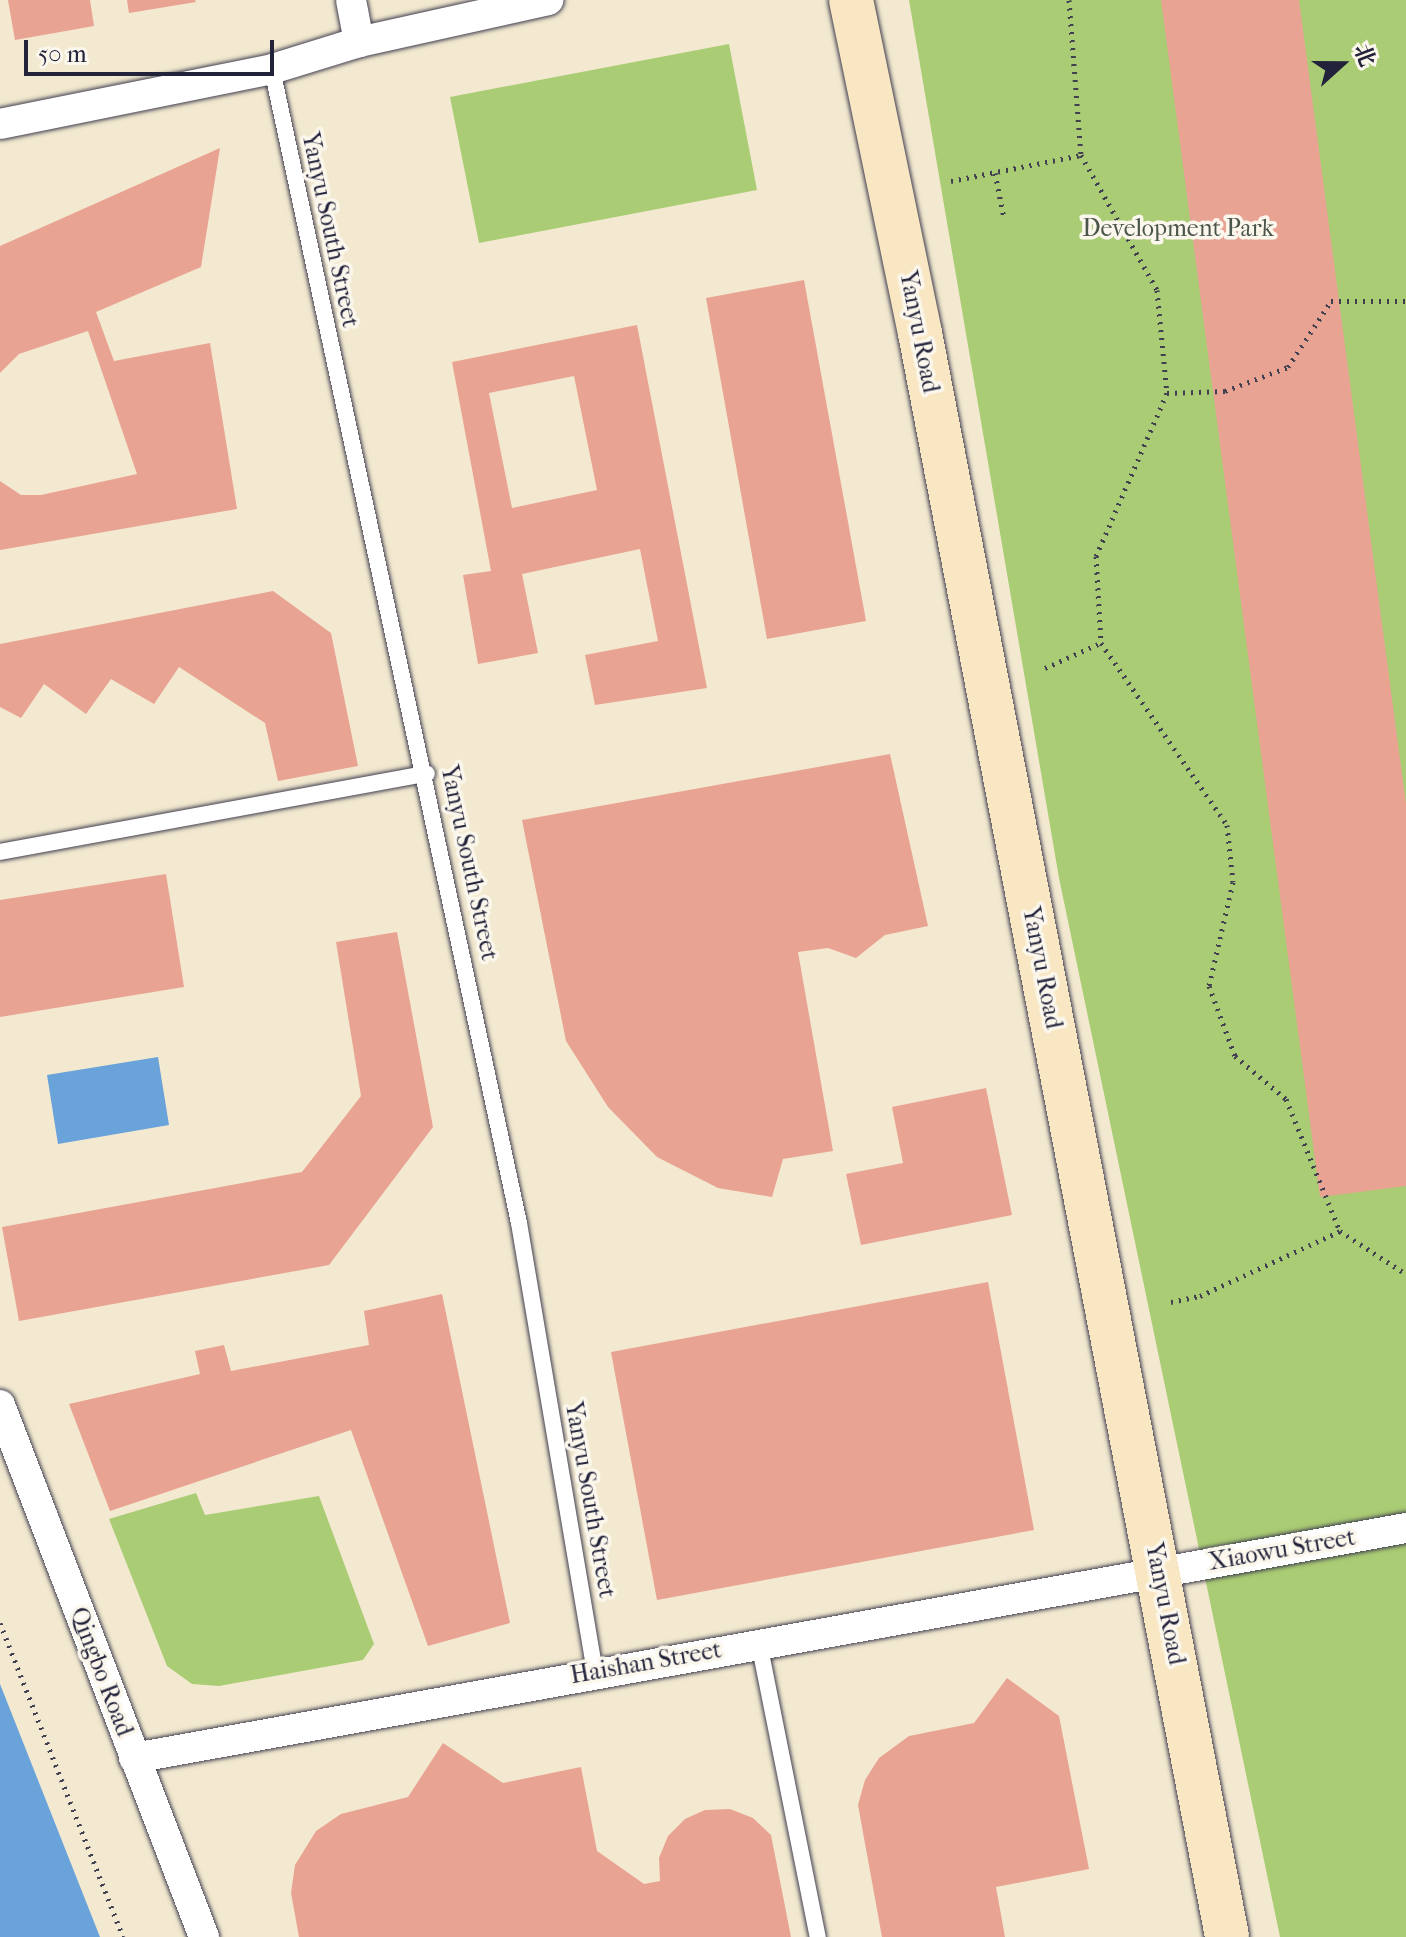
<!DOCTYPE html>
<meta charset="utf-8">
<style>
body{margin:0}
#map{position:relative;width:1406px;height:1937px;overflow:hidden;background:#f3e9d0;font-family:"IM FELL French Canon","Noto Serif SC",serif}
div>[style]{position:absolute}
.green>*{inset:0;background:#aacc74}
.water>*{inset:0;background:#69a3d9}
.building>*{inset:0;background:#e9a393}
.path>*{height:5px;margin-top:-2.5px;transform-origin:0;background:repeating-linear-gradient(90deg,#414051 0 2px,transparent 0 8px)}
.roads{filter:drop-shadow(0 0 2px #414051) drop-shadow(0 0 2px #414051)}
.service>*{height:16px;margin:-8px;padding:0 8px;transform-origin:8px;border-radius:8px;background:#fff}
.minor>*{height:30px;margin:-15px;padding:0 15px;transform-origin:15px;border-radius:15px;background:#fff}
.secondary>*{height:44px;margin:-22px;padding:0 22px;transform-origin:22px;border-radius:22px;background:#f9e7c3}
span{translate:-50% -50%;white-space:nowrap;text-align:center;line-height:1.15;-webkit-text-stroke:7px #fbf7ec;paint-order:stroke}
.park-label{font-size:24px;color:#4b554c}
.street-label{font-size:24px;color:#22223b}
.north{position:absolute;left:1302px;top:24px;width:80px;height:80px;-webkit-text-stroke:6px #fbf7ec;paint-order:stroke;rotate:69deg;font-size:22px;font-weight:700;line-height:32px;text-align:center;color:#22223b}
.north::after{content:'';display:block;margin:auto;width:28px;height:36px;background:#22223b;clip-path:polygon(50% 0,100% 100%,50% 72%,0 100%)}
.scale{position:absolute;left:24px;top:40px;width:250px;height:36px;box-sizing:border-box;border:4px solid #22223b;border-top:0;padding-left:10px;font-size:24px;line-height:28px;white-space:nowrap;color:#22223b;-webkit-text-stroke:6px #fbf7ec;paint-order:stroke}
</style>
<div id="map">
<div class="green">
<div style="clip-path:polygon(909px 0,1406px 0,1406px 1937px,1280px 1937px,1059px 878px)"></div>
<div style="clip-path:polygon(729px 44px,757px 190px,479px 243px,450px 97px)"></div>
<div style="clip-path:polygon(196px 1493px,205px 1515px,319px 1496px,374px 1644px,363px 1660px,219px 1686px,192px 1684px,167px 1666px,109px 1519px)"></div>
</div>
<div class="water">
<div style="clip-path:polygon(158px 1057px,169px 1125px,58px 1144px,47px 1075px)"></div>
<div style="clip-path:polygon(0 1684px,100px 1937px,0 1937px)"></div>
</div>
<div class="building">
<div style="clip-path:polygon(8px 0,90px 0,94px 26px,15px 40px)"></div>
<div style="clip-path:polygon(127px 0,195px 0,196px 2px,129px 13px)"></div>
<div style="clip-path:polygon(1161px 0,1299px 0,1406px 804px,1406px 1186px,1320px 1197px)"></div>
<div style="clip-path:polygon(220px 148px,201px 267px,96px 312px,114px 361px,210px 343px,237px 509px,0 550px,0 481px,21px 495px,41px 495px,137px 474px,88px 331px,19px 354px,0 373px,0 246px)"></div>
<div style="clip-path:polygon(804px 280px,866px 621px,767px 639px,706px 298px)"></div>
<div style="clip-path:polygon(evenodd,637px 325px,707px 688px,595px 705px,585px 655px,658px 641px,640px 549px,522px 574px,538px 653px,478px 664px,463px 575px,491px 571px,452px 362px,637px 325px,574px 376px,597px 490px,512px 508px,489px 393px,574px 376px)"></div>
<div style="clip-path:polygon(273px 591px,331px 633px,358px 766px,278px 781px,265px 723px,179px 667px,154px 704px,111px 679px,86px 714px,44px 684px,21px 718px,0 707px,0 644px)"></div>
<div style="clip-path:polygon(890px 754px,928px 926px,885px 935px,856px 958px,828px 948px,798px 952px,833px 1151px,783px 1159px,772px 1197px,718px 1188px,657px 1157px,608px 1107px,566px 1041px,522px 820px)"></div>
<div style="clip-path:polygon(166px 874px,184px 987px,0 1017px,0 900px)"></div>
<div style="clip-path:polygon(397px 932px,433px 1127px,329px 1265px,19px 1321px,2px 1227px,302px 1172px,361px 1096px,336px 942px)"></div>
<div style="clip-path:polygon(986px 1088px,1012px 1215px,861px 1245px,846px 1174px,903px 1163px,892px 1107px)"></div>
<div style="clip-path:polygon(988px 1282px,1034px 1530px,657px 1600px,611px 1352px)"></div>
<div style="clip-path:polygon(442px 1294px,510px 1623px,428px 1646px,351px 1430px,110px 1511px,69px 1404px,200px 1374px,195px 1351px,224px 1345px,231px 1371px,369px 1345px,364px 1311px)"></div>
<div style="clip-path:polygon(1007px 1678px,1059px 1716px,1089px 1869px,996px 1887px,1005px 1937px,882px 1937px,858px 1805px,865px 1780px,879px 1758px,909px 1736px,974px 1723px)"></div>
<div style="clip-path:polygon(443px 1743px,503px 1783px,581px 1767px,597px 1851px,644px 1884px,660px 1881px,659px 1858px,668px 1836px,685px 1819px,705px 1810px,730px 1809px,753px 1818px,771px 1835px,791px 1937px,299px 1937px,291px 1893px,295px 1865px,316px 1831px,341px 1814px,408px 1797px)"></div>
</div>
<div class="path">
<div style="left:1069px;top:0;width:155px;rotate:85.6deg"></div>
<div style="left:1081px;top:155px;width:155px;rotate:60.6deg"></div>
<div style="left:1157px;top:290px;width:103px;rotate:84.5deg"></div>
<div style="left:1167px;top:393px;width:178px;rotate:113.5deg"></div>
<div style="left:1096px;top:556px;width:87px;rotate:86.7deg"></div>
<div style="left:1101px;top:643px;width:221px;rotate:55.3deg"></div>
<div style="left:1227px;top:825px;width:57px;rotate:84deg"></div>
<div style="left:1233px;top:882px;width:107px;rotate:103deg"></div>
<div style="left:1209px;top:986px;width:75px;rotate:69.6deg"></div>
<div style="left:1235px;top:1056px;width:67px;rotate:40.1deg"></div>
<div style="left:1286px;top:1099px;width:143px;rotate:67.8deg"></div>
<div style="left:1340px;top:1231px;width:79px;rotate:33.1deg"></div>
<div style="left:995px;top:173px;width:46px;rotate:78.7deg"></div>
<div style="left:951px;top:181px;width:133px;rotate:-11.3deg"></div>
<div style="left:1167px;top:393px;width:58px;rotate:-2deg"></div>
<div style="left:1225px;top:391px;width:67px;rotate:-20.9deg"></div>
<div style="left:1288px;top:367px;width:79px;rotate:-56.9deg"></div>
<div style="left:1331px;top:301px;width:75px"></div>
<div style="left:1045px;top:668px;width:61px;rotate:-24.1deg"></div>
<div style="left:1171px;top:1302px;width:30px;rotate:-12deg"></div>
<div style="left:1200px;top:1296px;width:154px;rotate:-24.9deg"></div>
<div style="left:0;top:1623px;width:337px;rotate:68.6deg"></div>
</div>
<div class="roads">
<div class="service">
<div style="left:272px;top:69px;width:1180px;rotate:77.92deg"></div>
<div style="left:519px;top:1223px;width:454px;rotate:80.4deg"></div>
<div style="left:0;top:852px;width:434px;rotate:-10.4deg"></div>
<div style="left:759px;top:1643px;width:300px;rotate:78.7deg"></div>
</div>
<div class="minor">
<div style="left:351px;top:0;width:43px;rotate:79.2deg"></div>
<div style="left:0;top:124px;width:278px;rotate:-11.4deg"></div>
<div style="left:272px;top:69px;width:91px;rotate:-17.2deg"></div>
<div style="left:359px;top:42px;width:194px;rotate:-12.5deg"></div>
<div style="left:0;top:1405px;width:570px;rotate:69.02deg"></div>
<div style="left:134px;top:1758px;width:1293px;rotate:-10.25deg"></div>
</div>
<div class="secondary">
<div style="left:851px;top:0;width:340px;rotate:78.3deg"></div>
<div style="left:920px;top:333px;width:1633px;rotate:79.16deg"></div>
</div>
</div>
<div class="park-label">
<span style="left:1178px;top:229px">Development Park</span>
</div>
<div class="street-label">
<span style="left:330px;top:230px;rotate:78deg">Yanyu South Street</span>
<span style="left:919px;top:332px;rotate:79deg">Yanyu Road</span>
<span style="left:469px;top:863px;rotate:78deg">Yanyu South Street</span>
<span style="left:1042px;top:968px;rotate:79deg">Yanyu Road</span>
<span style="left:590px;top:1500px;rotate:80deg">Yanyu South Street</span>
<span style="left:1282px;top:1550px;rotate:-10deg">Xiaowu Street</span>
<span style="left:1165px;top:1604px;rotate:79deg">Yanyu Road</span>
<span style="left:646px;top:1663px;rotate:-10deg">Haishan Street</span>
<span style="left:101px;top:1672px;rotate:69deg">Qingbo Road</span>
</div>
<div class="north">北</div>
<div class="scale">50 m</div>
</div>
